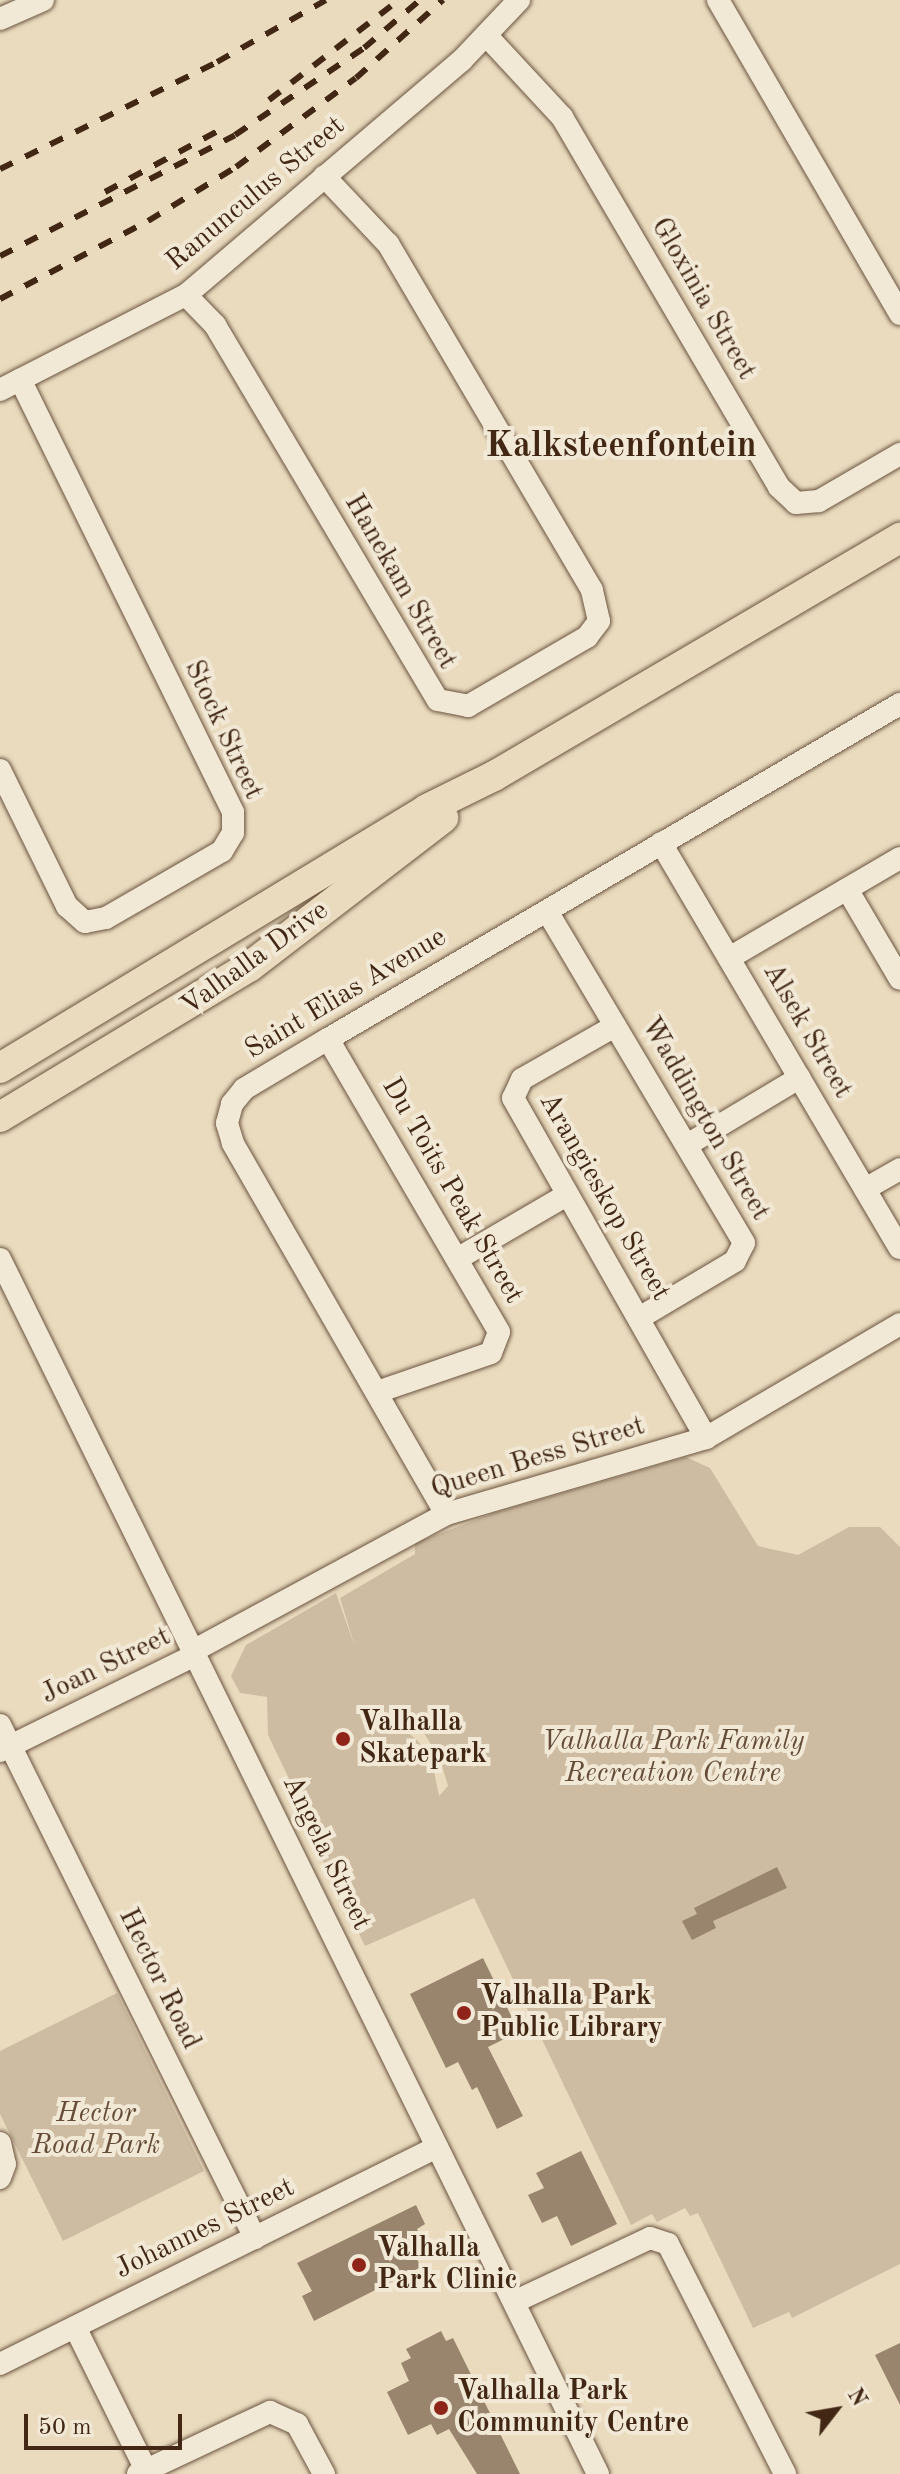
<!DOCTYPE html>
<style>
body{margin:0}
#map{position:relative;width:900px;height:2474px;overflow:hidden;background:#eadbbf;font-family:"Old Standard TT",serif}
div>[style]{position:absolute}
.green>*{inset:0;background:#cdbca2}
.building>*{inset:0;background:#99856d}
.roads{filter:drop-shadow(0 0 2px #6b543f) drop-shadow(0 0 2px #6b543f)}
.minor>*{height:22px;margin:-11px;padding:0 11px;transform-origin:11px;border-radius:11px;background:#f1e8d5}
.major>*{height:30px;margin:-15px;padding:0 15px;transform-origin:15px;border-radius:15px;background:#eadbbf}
.rail>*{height:6px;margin-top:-3px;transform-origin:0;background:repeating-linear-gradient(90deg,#412714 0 14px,transparent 0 28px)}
.dots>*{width:22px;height:22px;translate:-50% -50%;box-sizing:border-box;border:4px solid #f1e8d5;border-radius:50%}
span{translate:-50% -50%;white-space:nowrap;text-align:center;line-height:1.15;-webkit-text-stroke:8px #f1e8d5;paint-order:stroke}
.street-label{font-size:28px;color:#412714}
.poi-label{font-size:28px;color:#412714;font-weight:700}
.left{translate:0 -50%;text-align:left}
.park-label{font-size:28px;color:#644c38;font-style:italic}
.district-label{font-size:36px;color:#412714;font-weight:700}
.north{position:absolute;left:796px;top:2370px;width:80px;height:80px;-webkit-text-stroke:6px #f1e8d5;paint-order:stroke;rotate:59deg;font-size:22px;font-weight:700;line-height:32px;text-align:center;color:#412714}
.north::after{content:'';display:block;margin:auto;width:28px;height:36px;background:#412714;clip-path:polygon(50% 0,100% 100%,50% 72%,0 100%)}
.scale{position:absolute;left:24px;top:2414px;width:158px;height:36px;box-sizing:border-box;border:4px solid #412714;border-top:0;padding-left:10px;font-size:24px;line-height:28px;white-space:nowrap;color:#412714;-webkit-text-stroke:6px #f1e8d5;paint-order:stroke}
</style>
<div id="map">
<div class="green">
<div style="clip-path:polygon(evenodd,686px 1457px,710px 1468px,758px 1546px,798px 1555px,849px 1527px,880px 1527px,900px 1547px,900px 2264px,792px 2318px,789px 2312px,753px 2328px,698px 2213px,690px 2216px,685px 2208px,657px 2222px,652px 2214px,631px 2225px,474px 1898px,365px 1946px,289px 1792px,294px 1789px,268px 1735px,267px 1697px,240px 1693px,231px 1676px,246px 1645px,336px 1593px,355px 1647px,340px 1598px,415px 1554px,415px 1543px,494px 1513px,686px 1457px,371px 1713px,413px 1722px,424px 1733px,440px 1759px,448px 1786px,439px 1796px,433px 1766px,419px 1742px,394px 1720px,371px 1713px)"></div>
<div style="clip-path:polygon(117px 1993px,204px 2171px,63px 2241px,0 2114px,0 2051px)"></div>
</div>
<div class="building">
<div style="clip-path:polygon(777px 1867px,787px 1888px,713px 1921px,716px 1928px,692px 1940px,682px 1921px,697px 1914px,694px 1908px)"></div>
<div style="clip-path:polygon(483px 1958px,519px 2032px,488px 2047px,523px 2116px,497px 2129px,477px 2087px,472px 2090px,458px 2062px,446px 2068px,410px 1994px)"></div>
<div style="clip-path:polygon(581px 2151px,617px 2224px,571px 2246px,557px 2216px,542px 2223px,528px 2195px,544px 2188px,536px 2173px)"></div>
<div style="clip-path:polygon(416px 2205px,425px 2224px,417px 2229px,421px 2238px,409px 2244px,421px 2267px,314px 2321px,302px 2296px,312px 2291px,297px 2263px)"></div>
<div style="clip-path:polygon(441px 2331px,446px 2341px,453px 2338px,520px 2474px,477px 2474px,449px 2429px,437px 2435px,431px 2424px,408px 2435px,387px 2392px,409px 2381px,401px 2363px,411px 2358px,406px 2349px)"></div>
<div style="clip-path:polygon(900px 2343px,900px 2405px,875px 2355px)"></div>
</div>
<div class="roads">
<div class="minor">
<div style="left:718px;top:0;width:363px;rotate:59.9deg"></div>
<div style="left:0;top:19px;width:47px;rotate:-23.8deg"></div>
<div style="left:486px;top:35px;width:112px;rotate:47.2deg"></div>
<div style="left:562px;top:117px;width:429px;rotate:59.6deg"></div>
<div style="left:779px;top:487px;width:23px;rotate:43deg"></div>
<div style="left:796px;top:503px;width:23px;rotate:-5deg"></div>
<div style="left:819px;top:501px;width:94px;rotate:-30.1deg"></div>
<div style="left:186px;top:295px;width:42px;rotate:46deg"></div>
<div style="left:215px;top:325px;width:436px;rotate:59.3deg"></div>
<div style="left:438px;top:700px;width:31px;rotate:11deg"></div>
<div style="left:468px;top:706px;width:138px;rotate:-30.1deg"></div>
<div style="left:587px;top:637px;width:20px;rotate:-53deg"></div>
<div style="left:599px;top:621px;width:32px;rotate:-103deg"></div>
<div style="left:592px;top:590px;width:402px;rotate:-120.5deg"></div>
<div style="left:388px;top:244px;width:93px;rotate:-133.3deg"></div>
<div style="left:0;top:390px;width:209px;rotate:-27.1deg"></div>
<div style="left:186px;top:295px;width:362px;rotate:-40.4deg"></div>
<div style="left:462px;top:60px;width:83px;rotate:-46.5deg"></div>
<div style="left:0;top:770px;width:152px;rotate:63.8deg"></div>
<div style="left:67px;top:906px;width:24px;rotate:42deg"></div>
<div style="left:85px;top:922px;width:21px;rotate:-11deg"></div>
<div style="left:106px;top:918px;width:134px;rotate:-30deg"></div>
<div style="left:222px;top:851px;width:21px;rotate:-59deg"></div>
<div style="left:233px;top:833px;width:21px;rotate:-90deg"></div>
<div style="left:233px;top:812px;width:482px;rotate:-116.2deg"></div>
<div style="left:661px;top:843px;width:470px;rotate:59.5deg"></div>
<div style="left:847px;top:889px;width:104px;rotate:59.5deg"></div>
<div style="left:547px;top:911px;width:386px;rotate:59.3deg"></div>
<div style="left:744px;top:1243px;width:20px;rotate:117deg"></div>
<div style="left:735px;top:1261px;width:112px;rotate:149.3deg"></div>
<div style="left:729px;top:958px;width:198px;rotate:-30.3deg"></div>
<div style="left:615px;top:1026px;width:107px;rotate:150.3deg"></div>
<div style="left:522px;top:1079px;width:21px;rotate:115deg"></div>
<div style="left:513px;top:1098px;width:391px;rotate:60.4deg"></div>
<div style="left:328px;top:1039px;width:339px;rotate:59.7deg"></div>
<div style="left:499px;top:1332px;width:22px;rotate:111deg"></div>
<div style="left:491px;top:1353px;width:120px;rotate:161.1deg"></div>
<div style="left:687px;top:1145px;width:131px;rotate:-30.9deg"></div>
<div style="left:865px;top:1189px;width:40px;rotate:-29.7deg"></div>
<div style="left:0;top:1259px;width:1354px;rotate:63.79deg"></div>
<div style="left:457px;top:1259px;width:127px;rotate:-30.2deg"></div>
<div style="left:446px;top:1514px;width:428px;rotate:-119.9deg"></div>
<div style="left:233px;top:1143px;width:21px;rotate:-107deg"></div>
<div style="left:227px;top:1123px;width:20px;rotate:-75deg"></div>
<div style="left:232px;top:1104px;width:19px;rotate:-51deg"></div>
<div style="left:244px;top:1089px;width:98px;rotate:-30.8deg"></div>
<div style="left:328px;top:1039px;width:663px;rotate:-30.36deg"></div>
<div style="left:193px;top:1651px;width:288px;rotate:-28.4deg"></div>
<div style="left:446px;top:1514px;width:271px;rotate:-16.3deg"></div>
<div style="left:706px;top:1438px;width:225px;rotate:-30.4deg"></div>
<div style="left:0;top:1725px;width:573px;rotate:63.57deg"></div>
<div style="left:0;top:1751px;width:217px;rotate:-26.2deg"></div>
<div style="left:0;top:2143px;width:22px;rotate:77deg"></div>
<div style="left:5px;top:2164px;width:15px;rotate:110deg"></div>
<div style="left:514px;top:2302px;width:150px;rotate:-25.2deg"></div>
<div style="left:650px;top:2238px;width:19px;rotate:18deg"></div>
<div style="left:668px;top:2244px;width:258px;rotate:63deg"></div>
<div style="left:75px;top:2327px;width:164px;rotate:63.6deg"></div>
<div style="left:0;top:2364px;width:488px;rotate:-26.4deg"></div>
<div style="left:138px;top:2474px;width:146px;rotate:-25.2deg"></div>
<div style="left:270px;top:2412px;width:30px;rotate:24deg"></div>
<div style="left:297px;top:2424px;width:57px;rotate:61.6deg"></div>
</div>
<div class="major">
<div style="left:0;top:1068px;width:499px;rotate:-31.2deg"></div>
<div style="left:427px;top:809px;width:75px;rotate:-26.2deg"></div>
<div style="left:494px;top:776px;width:471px;rotate:-30.4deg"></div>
<div style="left:0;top:1117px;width:291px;rotate:-31.1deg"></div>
<div style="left:249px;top:967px;width:245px;rotate:-37.5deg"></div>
</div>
</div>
<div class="rail">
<div style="left:269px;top:100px;width:164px;rotate:-37.6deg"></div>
<div style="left:0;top:169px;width:242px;rotate:-26.2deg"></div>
<div style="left:217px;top:62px;width:125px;rotate:-29.6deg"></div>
<div style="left:105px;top:192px;width:128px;rotate:-28.4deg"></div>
<div style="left:0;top:256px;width:264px;rotate:-27.2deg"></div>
<div style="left:235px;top:135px;width:156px;rotate:-34deg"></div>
<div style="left:364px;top:48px;width:74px;rotate:-40.6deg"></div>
<div style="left:0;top:299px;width:167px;rotate:-27.8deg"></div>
<div style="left:148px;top:221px;width:103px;rotate:-31.5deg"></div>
<div style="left:236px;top:167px;width:149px;rotate:-36.6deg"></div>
<div style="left:356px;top:78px;width:117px;rotate:-41.9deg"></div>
</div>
<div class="dots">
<div style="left:343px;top:1739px;background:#8f2418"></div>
<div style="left:464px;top:2013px;background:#8f2418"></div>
<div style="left:359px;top:2265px;background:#8f2418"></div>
<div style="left:441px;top:2408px;background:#8f2418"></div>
</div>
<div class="street-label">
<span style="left:256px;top:194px;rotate:-40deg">Ranunculus Street</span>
<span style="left:703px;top:299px;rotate:60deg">Gloxinia Street</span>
<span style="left:400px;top:582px;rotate:60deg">Hanekam Street</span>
<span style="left:223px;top:730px;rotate:65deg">Stock Street</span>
<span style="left:255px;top:959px;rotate:-36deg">Valhalla Drive</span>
<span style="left:346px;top:994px;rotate:-31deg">Saint Elias Avenue</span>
<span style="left:807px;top:1031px;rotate:60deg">Alsek Street</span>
<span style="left:705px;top:1119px;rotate:60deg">Waddington Street</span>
<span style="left:452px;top:1191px;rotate:60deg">Du Toits Peak Street</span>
<span style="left:604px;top:1197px;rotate:60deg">Arangieskop Street</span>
<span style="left:538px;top:1458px;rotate:-17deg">Queen Bess Street</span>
<span style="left:106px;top:1666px;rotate:-26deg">Joan Street</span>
<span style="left:326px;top:1853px;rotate:64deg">Angela Street</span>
<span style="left:159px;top:1979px;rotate:64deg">Hector Road</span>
<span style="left:205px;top:2229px;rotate:-26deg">Johannes Street</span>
</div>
<div class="poi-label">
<span class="left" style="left:359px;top:1739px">Valhalla<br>Skatepark</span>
<span class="left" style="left:480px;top:2013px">Valhalla Park<br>Public Library</span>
<span class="left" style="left:377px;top:2265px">Valhalla<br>Park Clinic</span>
<span class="left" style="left:457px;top:2408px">Valhalla Park<br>Community Centre</span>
</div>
<div class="park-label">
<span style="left:673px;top:1758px">Valhalla Park Family<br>Recreation Centre</span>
<span style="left:96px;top:2130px">Hector<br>Road Park</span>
</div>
<div class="district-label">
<span style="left:621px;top:448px">Kalksteenfontein</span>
</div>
<div class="north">N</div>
<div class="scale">50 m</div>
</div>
